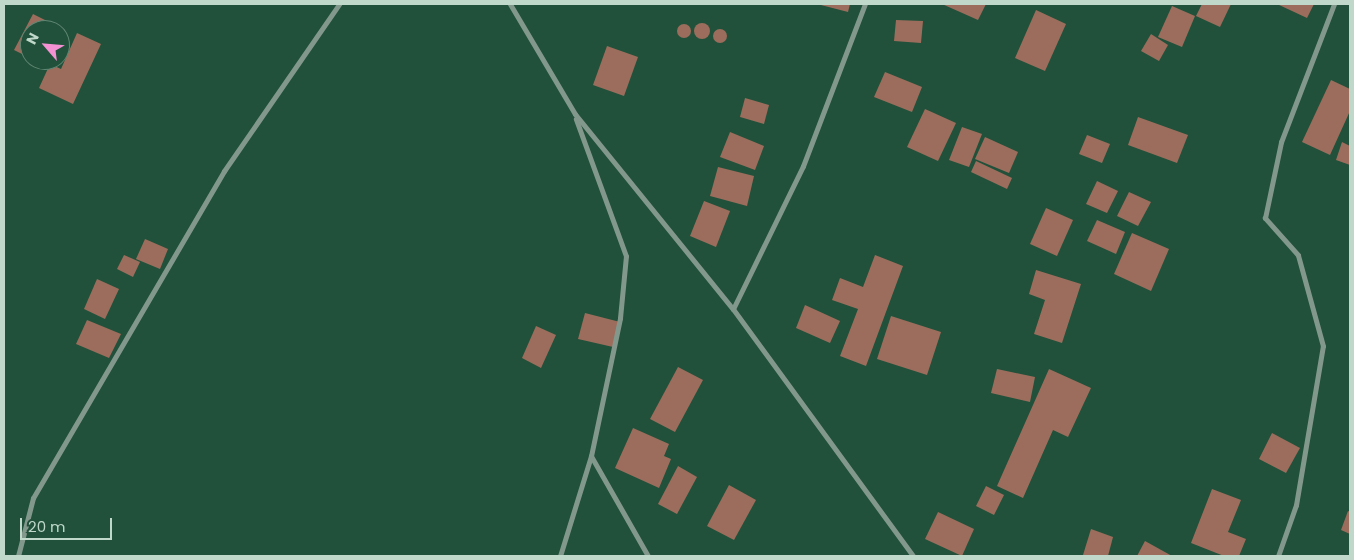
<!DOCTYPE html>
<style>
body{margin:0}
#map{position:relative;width:1354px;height:560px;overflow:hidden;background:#21513a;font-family:Poppins,sans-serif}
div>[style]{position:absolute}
.building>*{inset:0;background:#9c6d5c}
.round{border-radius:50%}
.minor>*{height:5px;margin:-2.5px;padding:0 2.5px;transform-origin:2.5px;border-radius:2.5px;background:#83988c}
span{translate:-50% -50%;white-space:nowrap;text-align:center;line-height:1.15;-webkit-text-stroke:5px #21513a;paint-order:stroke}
.frame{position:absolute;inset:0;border:5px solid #bfd8ca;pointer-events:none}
.north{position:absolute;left:20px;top:20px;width:50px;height:50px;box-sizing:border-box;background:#21513a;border:1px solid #608774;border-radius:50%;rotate:297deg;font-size:14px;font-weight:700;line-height:20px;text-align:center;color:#bfd8ca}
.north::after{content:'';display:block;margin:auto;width:18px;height:22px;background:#f491d3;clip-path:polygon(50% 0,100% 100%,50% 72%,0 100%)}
.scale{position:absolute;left:20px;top:518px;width:92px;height:22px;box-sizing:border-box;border:2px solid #bfd8ca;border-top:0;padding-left:6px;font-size:15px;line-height:18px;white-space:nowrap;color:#bfd8ca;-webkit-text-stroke:4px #21513a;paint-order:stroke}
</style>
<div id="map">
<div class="building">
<div style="clip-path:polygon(817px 4px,850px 4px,848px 12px)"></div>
<div style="clip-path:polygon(942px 4px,986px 4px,978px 20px)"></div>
<div style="clip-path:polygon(1202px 4px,1231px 4px,1220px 27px,1196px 16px)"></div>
<div style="clip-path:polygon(1277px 4px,1314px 4px,1307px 18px)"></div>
<div style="clip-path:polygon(1172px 6px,1195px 16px,1182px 47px,1158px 37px)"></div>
<div style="clip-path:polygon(1036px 10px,1066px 24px,1045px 71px,1015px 58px)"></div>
<div style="clip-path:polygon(33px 14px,57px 26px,55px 30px,30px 30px,30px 58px,14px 50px)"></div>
<div style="clip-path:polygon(896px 20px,923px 21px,921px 43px,894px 41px)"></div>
<div class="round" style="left:694px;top:23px;width:16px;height:16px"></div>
<div class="round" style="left:677px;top:24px;width:14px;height:14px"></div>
<div class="round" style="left:713px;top:29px;width:14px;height:14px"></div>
<div style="clip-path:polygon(77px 33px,101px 44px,73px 104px,39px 88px,50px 64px,61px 69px)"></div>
<div style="clip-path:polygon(1151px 34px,1168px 45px,1159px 61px,1141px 51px)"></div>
<div style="clip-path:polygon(607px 46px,638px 57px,624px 96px,593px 85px)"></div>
<div style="clip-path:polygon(885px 72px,922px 87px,912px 112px,874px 97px)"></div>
<div style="clip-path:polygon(1331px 80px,1350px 89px,1350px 111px,1330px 155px,1302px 142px)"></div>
<div style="clip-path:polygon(745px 98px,769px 105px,764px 124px,740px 117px)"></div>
<div style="clip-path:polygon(925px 109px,956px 123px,938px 161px,907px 147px)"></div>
<div style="clip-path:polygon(1138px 117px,1188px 135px,1177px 163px,1128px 145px)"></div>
<div style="clip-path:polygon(962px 127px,982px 134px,969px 167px,949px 160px)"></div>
<div style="clip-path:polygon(730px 132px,764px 146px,755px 170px,720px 157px)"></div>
<div style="clip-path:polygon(1087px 135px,1110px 144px,1102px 163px,1079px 154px)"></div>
<div style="clip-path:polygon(985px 137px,1018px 152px,1009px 173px,975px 159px)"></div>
<div style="clip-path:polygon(1342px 142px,1350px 146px,1350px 165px,1336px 160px)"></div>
<div style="clip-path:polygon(976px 161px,1012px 178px,1007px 189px,971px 172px)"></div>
<div style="clip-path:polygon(718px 167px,754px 176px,747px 206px,710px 196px)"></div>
<div style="clip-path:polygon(1097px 181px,1118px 191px,1107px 213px,1086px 204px)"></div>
<div style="clip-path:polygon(1129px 192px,1151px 202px,1138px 226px,1117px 216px)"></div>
<div style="clip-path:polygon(704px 201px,730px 211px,716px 247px,690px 236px)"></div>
<div style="clip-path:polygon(1046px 208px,1073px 220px,1057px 256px,1030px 244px)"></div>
<div style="clip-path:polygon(1097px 220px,1125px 232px,1116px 254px,1087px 241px)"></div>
<div style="clip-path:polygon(1132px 233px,1169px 249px,1151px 291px,1114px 274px)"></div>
<div style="clip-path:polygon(145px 239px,168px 249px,160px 269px,136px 259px)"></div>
<div style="clip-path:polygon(124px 255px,140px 262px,133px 277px,117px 269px)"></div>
<div style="clip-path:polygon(875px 255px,903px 266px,866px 366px,840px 356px,858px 309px,832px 300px,840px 278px,863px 287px)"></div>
<div style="clip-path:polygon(1036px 270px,1081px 284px,1062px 343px,1034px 334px,1045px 300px,1029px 294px)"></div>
<div style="clip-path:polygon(97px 279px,119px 289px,105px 319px,84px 309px)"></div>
<div style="clip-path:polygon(805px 305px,840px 321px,830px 343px,796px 328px)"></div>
<div style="clip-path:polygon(585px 313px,620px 322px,613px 347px,578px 339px)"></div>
<div style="clip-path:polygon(891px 316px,941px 332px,927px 375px,877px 359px)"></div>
<div style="clip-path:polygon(87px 320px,121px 334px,109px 358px,76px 344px)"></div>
<div style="clip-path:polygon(536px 326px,556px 335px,541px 368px,522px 358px)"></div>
<div style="clip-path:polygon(678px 367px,703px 380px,675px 432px,650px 419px)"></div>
<div style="clip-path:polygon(997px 369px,1035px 377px,1030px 402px,991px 393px)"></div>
<div style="clip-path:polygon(1049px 369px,1091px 388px,1068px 437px,1053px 430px,1023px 498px,997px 486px)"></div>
<div style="clip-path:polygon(633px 428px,669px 444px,664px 456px,671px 459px,659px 488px,615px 468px)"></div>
<div style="clip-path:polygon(1272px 433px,1300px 448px,1286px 473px,1259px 459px)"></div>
<div style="clip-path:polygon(678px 466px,697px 477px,677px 514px,658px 504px)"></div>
<div style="clip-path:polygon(729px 485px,756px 500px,734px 540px,707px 526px)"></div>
<div style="clip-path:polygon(986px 486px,1004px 495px,994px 515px,976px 506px)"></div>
<div style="clip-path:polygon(1212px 489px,1241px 500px,1228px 532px,1246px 539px,1239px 556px,1224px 556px,1191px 543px)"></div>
<div style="clip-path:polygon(1348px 511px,1350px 512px,1350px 534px,1341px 530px)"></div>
<div style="clip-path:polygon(938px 512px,974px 529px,962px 556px,925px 539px)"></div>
<div style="clip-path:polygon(1091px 529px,1113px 537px,1108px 556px,1083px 555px)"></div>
<div style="clip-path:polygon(1145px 541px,1172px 556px,1137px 556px)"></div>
</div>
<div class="minor">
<div style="left:510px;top:4px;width:128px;rotate:59.4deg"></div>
<div style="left:575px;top:114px;width:251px;rotate:51deg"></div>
<div style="left:733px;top:309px;width:306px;rotate:53.9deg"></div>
<div style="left:733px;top:309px;width:159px;rotate:-63.9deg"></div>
<div style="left:803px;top:166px;width:173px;rotate:-69.1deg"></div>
<div style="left:591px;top:456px;width:115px;rotate:60.3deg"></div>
<div style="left:18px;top:556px;width:60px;rotate:-75.5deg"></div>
<div style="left:33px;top:498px;width:379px;rotate:-59.7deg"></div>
<div style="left:224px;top:171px;width:203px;rotate:-55.4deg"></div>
<div style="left:560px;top:556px;width:105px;rotate:-72.8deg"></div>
<div style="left:591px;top:456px;width:141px;rotate:-78.1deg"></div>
<div style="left:620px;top:318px;width:62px;rotate:-84.5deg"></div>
<div style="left:626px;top:256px;width:146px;rotate:-110.1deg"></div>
<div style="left:1278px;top:556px;width:54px;rotate:-70.6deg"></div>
<div style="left:1296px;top:505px;width:161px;rotate:-80.4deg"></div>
<div style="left:1323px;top:346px;width:94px;rotate:-105.4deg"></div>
<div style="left:1298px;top:255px;width:50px;rotate:-131.7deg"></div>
<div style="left:1265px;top:218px;width:78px;rotate:-78.1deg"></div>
<div style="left:1281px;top:142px;width:148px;rotate:-69deg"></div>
</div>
<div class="frame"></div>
<div class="north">N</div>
<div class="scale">20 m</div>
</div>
